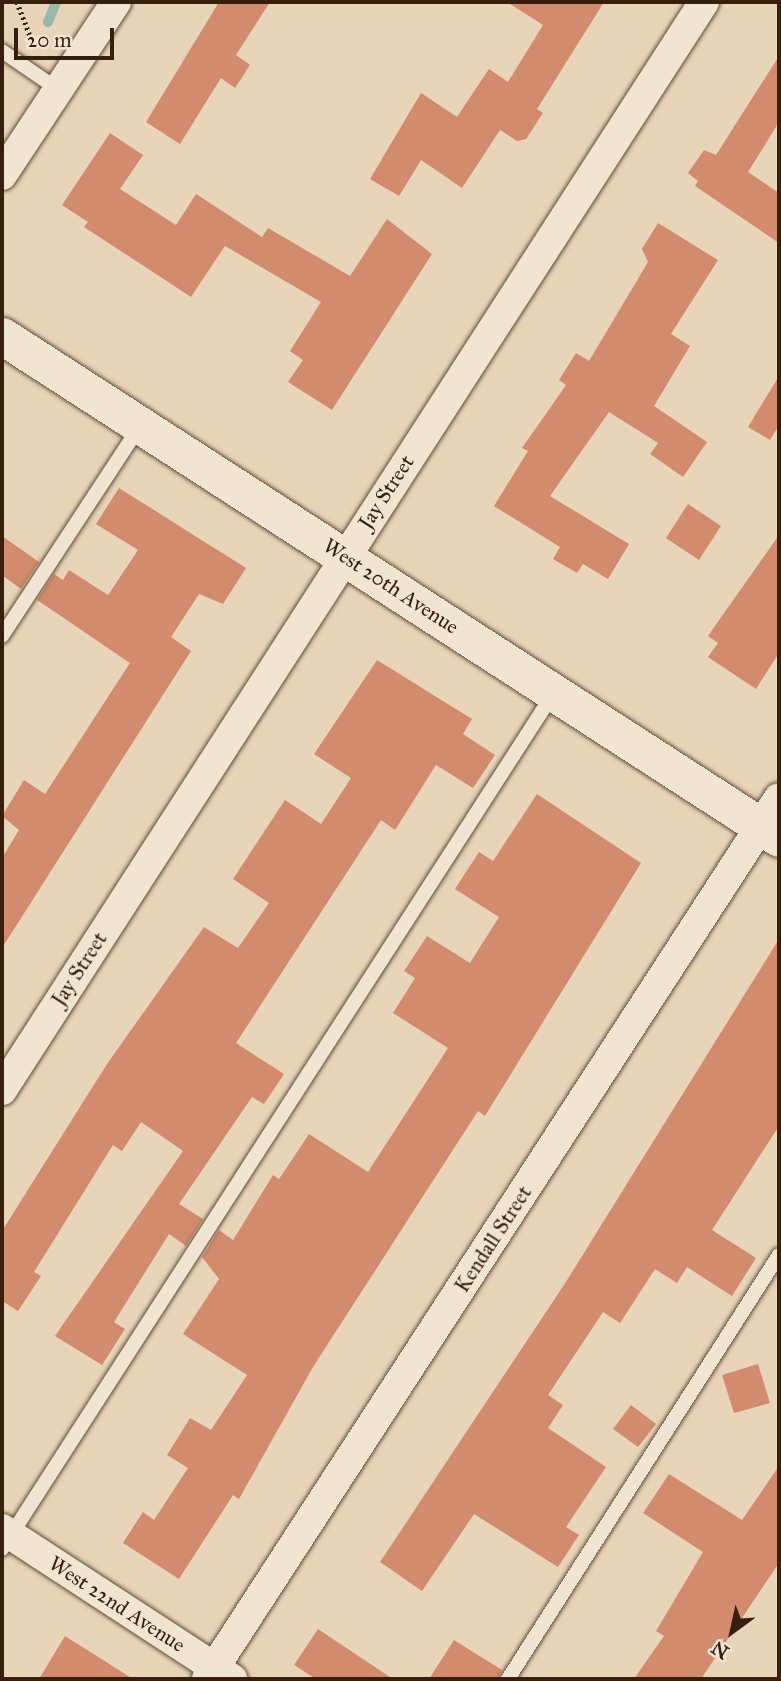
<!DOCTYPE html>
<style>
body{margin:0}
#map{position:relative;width:781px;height:1681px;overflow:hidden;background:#e8d5b9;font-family:"IM FELL Great Primer",serif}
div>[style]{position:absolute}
.stream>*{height:10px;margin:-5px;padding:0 5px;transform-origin:5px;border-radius:5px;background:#98b9aa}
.building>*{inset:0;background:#d38b6d}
.path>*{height:4.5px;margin-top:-2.25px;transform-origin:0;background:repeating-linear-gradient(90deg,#371e0d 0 2px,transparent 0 5.5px)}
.roads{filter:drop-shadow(0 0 2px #634c38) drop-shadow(0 0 2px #634c38)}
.service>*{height:14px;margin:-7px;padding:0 7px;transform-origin:7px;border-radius:7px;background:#f0e4d2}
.minor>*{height:30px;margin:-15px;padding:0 15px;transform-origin:15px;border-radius:15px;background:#f0e4d2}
.tertiary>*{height:37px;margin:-18.5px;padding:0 18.5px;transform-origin:18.5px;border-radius:18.5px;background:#f0e4d2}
span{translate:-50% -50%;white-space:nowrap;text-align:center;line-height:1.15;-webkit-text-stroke:5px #f0e4d2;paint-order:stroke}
.street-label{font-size:21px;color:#371e0d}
.frame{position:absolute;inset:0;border:4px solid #371e0d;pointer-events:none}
.north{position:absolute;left:697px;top:1597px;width:70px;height:70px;-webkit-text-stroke:5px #f0e4d2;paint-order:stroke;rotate:213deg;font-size:19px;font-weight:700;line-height:28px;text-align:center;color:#371e0d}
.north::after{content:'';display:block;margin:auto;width:24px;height:32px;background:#371e0d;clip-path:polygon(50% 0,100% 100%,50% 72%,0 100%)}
.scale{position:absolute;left:14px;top:28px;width:100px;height:32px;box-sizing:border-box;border:4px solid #371e0d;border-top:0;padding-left:9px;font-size:21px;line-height:24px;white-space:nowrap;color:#371e0d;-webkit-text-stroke:5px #f0e4d2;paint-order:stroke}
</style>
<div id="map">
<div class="stream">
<div style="left:48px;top:22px;width:22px;rotate:-68deg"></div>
</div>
<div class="building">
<div style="clip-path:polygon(219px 2px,270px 2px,236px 55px,250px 65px,235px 88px,221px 78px,180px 144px,146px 122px)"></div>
<div style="clip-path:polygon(507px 2px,604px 2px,537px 109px,543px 113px,526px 139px,517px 141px,500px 130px,462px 188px,421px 160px,399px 196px,370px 179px,421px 93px,457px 117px,489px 69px,508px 82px,543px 25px)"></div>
<div style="clip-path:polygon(779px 56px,779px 122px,748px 172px,779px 193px,779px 243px,695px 186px,698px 181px,688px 173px,704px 150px,716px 155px)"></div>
<div style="clip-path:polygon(110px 133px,143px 155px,120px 189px,176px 225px,196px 194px,262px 237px,268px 228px,350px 276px,387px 219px,432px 254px,332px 410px,288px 382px,303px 360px,290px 351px,321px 302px,225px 246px,191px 297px,84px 227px,88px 222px,62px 205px)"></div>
<div style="clip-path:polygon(658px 223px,718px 260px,671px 334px,690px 346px,654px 406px,707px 442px,683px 477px,650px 454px,658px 443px,609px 412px,550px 496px,629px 544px,608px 579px,583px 564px,577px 573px,553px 559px,560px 547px,494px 506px,528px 451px,522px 448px,566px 385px,559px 380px,576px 353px,589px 361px,648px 262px,642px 249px)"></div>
<div style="clip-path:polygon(779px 376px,779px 425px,770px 440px,748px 427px)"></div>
<div style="clip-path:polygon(119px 488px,246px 568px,223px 604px,199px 594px,171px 637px,191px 651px,2px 948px,2px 858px,19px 830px,2px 816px,24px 780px,45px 794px,130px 663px,37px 600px,54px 574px,63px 580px,69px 570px,108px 595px,138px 550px,96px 524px)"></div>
<div style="clip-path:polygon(688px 504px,721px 526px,699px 560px,666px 538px)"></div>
<div style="clip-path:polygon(779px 535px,779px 653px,756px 689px,708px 657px,718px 643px,708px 636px)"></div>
<div style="clip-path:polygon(2px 536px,39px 562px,21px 589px,2px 575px)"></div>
<div style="clip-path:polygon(377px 660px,472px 719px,463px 734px,495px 755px,473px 788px,436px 765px,395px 830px,381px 820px,236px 1043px,284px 1074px,264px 1104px,252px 1097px,179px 1204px,203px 1219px,186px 1246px,169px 1234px,114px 1322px,125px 1329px,102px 1365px,55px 1336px,183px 1151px,141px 1122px,122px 1151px,113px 1145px,34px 1272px,41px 1276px,18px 1311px,2px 1301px,2px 1231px,107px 1064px,204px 927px,238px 948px,269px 903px,233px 879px,285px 800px,321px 824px,351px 778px,314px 754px)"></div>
<div style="clip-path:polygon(537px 794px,641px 863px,485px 1116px,478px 1111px,313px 1367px,239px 1499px,233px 1495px,179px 1579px,123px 1543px,143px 1512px,154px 1520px,188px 1468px,167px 1455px,190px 1418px,211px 1430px,247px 1375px,183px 1334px,219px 1279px,202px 1257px,219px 1230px,233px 1240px,273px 1175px,279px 1179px,309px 1134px,368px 1172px,448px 1048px,393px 1013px,415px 978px,404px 971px,427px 936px,470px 963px,499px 917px,455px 889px,479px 852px,493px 861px)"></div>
<div style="clip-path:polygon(779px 939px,779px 1126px,712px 1230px,756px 1258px,732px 1296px,687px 1267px,677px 1283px,655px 1269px,620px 1323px,603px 1312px,548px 1395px,563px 1405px,548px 1428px,606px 1467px,566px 1527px,579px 1535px,558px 1567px,474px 1514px,422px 1591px,380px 1562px,564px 1285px)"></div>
<div style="clip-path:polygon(758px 1364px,770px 1403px,734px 1413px,722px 1375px)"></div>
<div style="clip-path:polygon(631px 1405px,656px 1424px,638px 1447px,613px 1429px)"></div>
<div style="clip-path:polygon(779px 1466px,779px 1563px,701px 1679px,634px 1679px,664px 1636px,656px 1631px,703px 1552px,643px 1513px,669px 1474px,742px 1520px)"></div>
<div style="clip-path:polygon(318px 1629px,393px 1679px,316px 1679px,294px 1665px)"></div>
<div style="clip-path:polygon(65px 1636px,133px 1679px,39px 1679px)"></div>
<div style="clip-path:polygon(454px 1640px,502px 1670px,498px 1679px,429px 1679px)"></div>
</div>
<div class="path">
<div style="left:17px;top:2px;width:44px;rotate:68.7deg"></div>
</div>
<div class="roads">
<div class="service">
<div style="left:2px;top:51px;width:69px;rotate:34.4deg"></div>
<div style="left:2px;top:636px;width:251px;rotate:-56.7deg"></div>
<div style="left:2px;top:1549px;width:1017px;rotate:-57.2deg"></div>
<div style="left:508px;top:1679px;width:503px;rotate:-57.42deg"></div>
</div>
<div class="minor">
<div style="left:2px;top:175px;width:207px;rotate:-56.6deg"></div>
<div style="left:2px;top:1090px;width:1295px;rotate:-57.17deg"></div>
<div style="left:2px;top:1529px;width:275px;rotate:33.1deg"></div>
<div style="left:207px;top:1679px;width:1050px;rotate:-57.01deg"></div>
</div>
<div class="tertiary">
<div style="left:2px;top:336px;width:925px;rotate:32.87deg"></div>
</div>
</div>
<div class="street-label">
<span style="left:386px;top:492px;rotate:-57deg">Jay Street</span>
<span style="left:391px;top:586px;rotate:33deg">West 20th Avenue</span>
<span style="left:79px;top:969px;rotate:-57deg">Jay Street</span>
<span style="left:493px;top:1239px;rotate:-57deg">Kendall Street</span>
<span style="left:117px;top:1604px;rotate:33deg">West 22nd Avenue</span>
</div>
<div class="frame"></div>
<div class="north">N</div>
<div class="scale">20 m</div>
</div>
